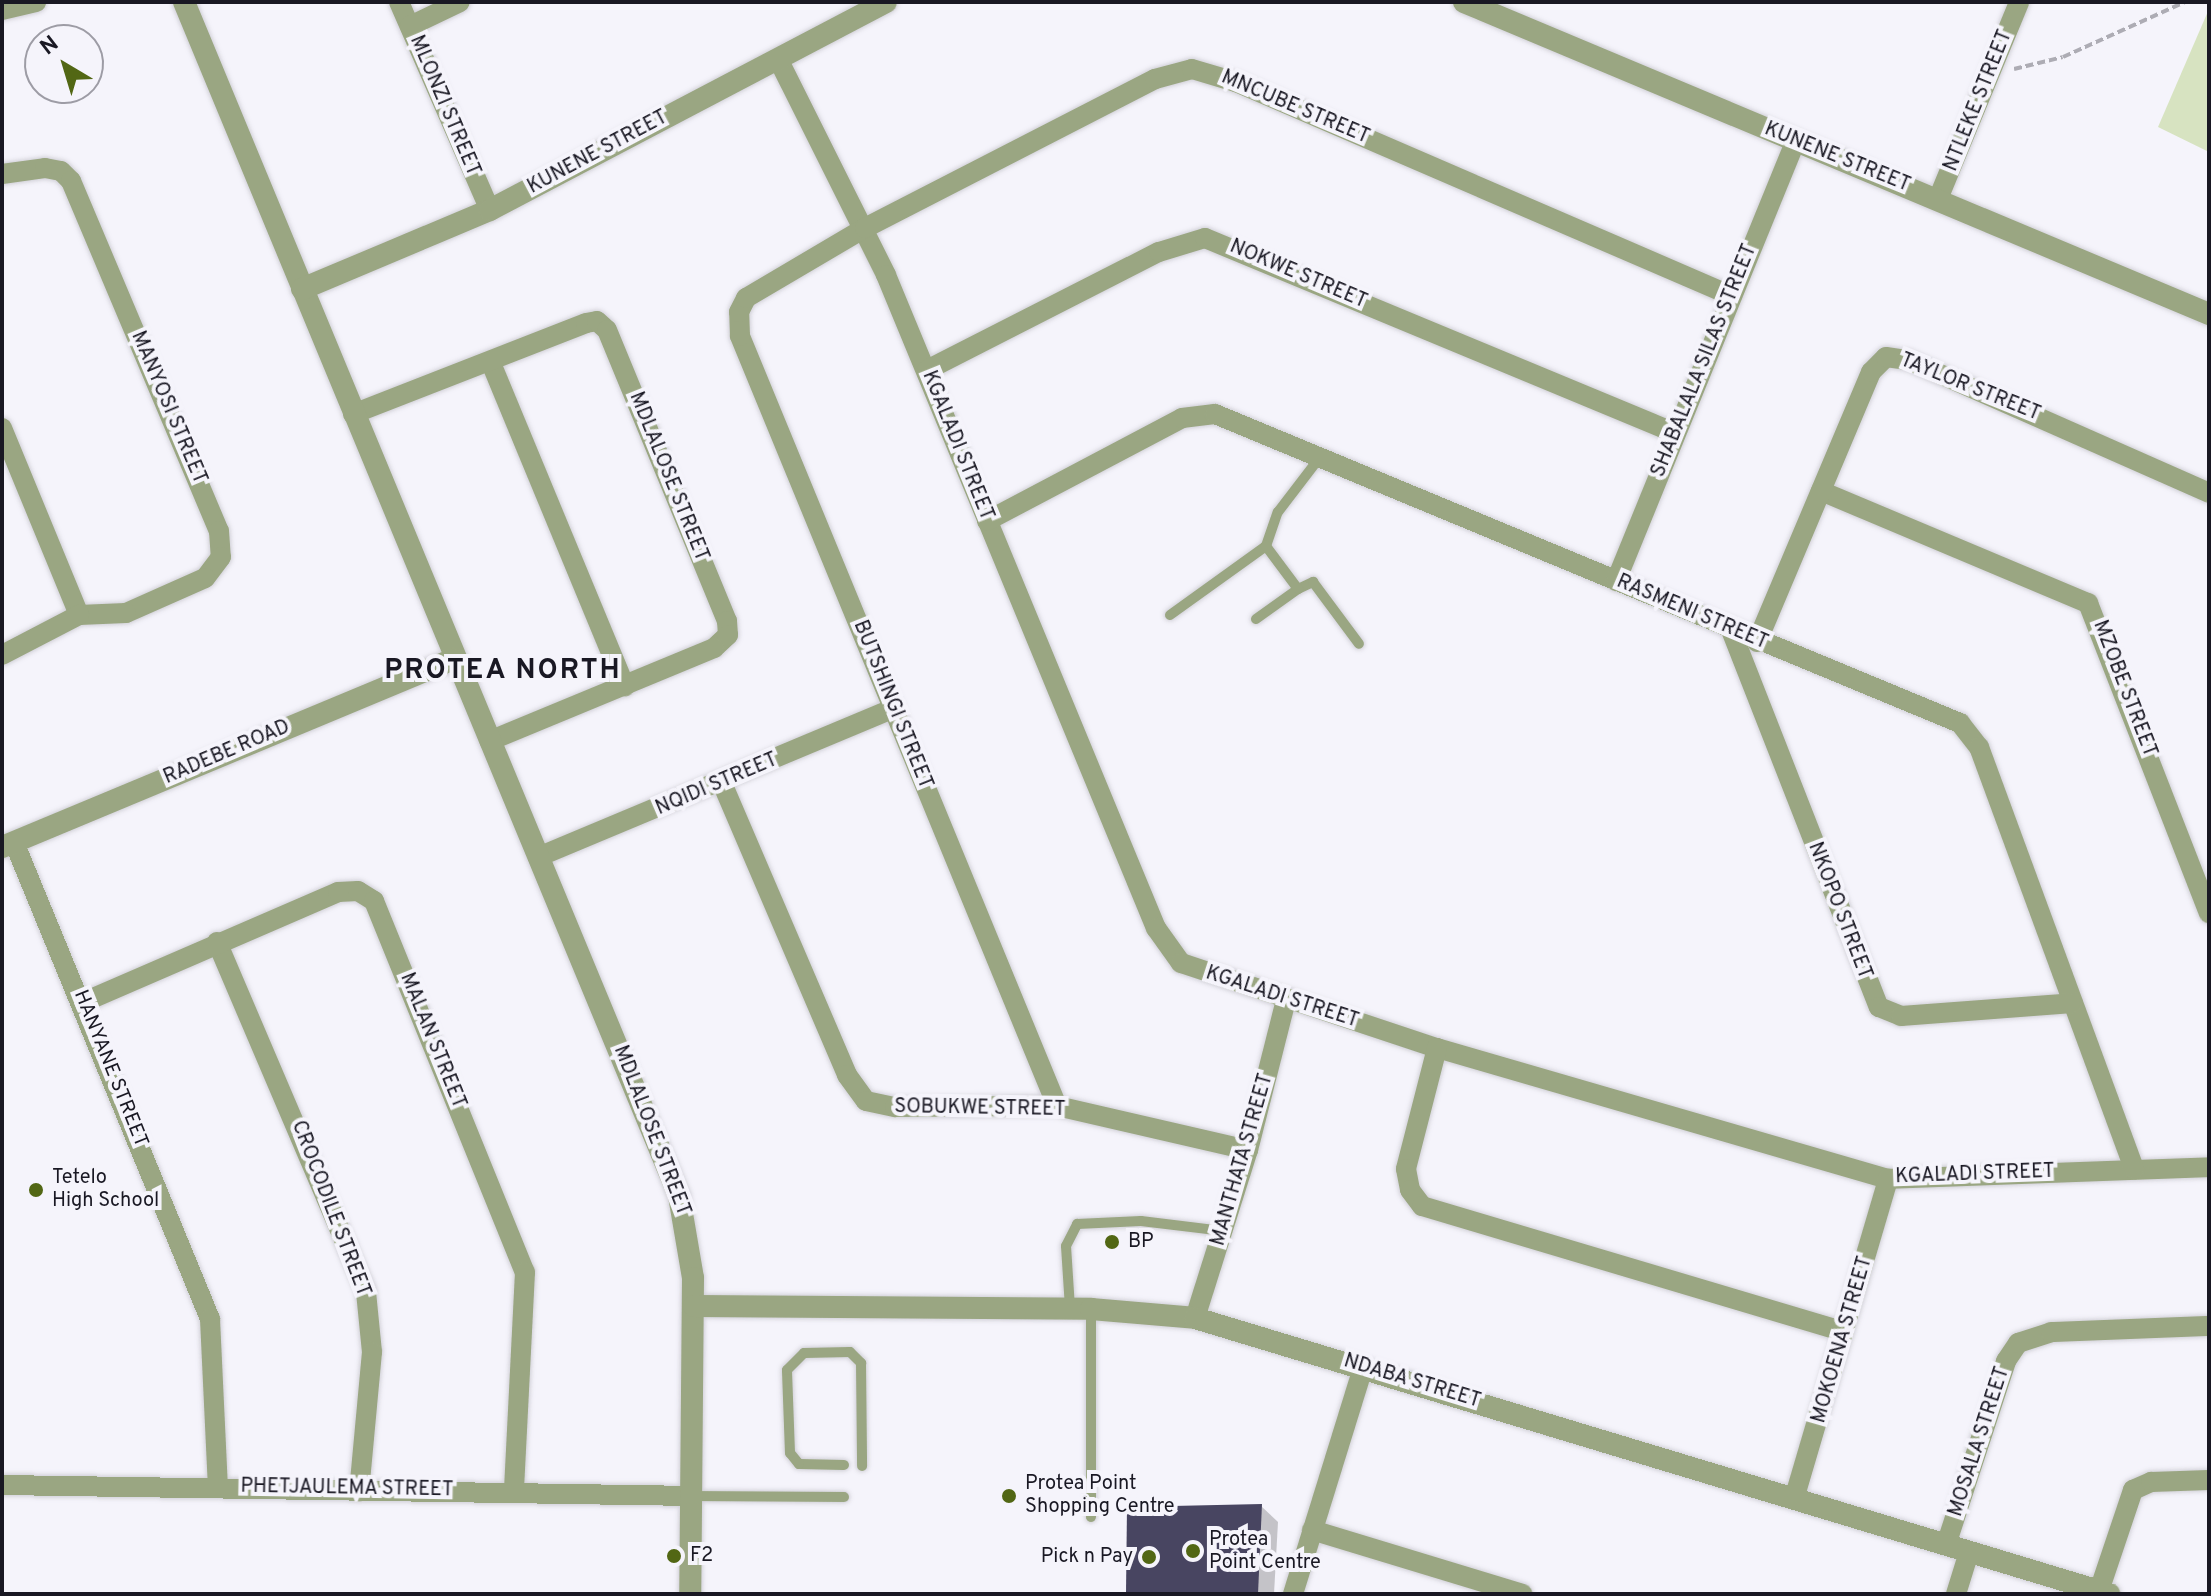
<!DOCTYPE html>
<style>
body{margin:0}
#map{position:relative;width:2211px;height:1596px;overflow:hidden;background:#f5f4fb;font-family:Overpass,sans-serif}
div>[style]{position:absolute}
.green>*{inset:0;background:#d7e3c1}
.shadow>*{inset:0;background:#0003}
.building>*{inset:0;background:#484561}
.path>*{height:4px;margin-top:-2px;transform-origin:0;background:repeating-linear-gradient(90deg,#adacb4 0 8px,transparent 0 12px)}
.roads{filter:drop-shadow(0 0 2px #d2d1d8) drop-shadow(0 0 2px #d2d1d8)}
.service>*{height:10px;margin:-5px;padding:0 5px;transform-origin:5px;border-radius:5px;background:#9aa682}
.minor>*{height:20px;margin:-10px;padding:0 10px;transform-origin:10px;border-radius:10px;background:#9aa682}
.tertiary>*{height:22px;margin:-11px;padding:0 11px;transform-origin:11px;border-radius:11px;background:#9aa682}
.dots>*{width:22px;height:22px;translate:-50% -50%;box-sizing:border-box;border:4px solid #f5f4fb;border-radius:50%}
span{translate:-50% -50%;white-space:nowrap;text-align:center;line-height:1.15;-webkit-text-stroke:8px #f5f4fb;paint-order:stroke}
.street-label{font-size:20px;color:#191823}
.poi-label{font-size:20px;color:#191823}
.left{translate:0 -50%;text-align:left}
.right{translate:-100% -50%;text-align:right}
.district-label{font-size:28px;color:#191823;font-weight:700;letter-spacing:2px}
.frame{position:absolute;inset:0;border:4px solid #191823;pointer-events:none}
.north{position:absolute;left:24px;top:24px;width:80px;height:80px;box-sizing:border-box;background:#f5f4fb;border:2px solid #9d9ca5;border-radius:50%;rotate:322deg;font-size:22px;font-weight:700;line-height:32px;text-align:center;color:#191823}
.north::after{content:'';display:block;margin:auto;width:28px;height:36px;background:#526714;clip-path:polygon(50% 0,100% 100%,50% 72%,0 100%)}
</style>
<div id="map">
<div class="green">
<div style="clip-path:polygon(2209px 9px,2209px 152px,2158px 127px)"></div>
</div>
<div class="shadow">
<div style="clip-path:polygon(1261px 1506px,1278px 1522px,1274px 1594px,1128px 1594px)"></div>
</div>
<div class="building">
<div style="clip-path:polygon(1262px 1504px,1258px 1594px,1126px 1594px,1127px 1507px)"></div>
</div>
<div class="path">
<div style="left:2014px;top:69px;width:50px;rotate:-13.8deg"></div>
<div style="left:2063px;top:57px;width:134px;rotate:-24.3deg"></div>
</div>
<div class="roads">
<div class="service">
<div style="left:1298px;top:589px;width:17px;rotate:-25deg"></div>
<div style="left:1313px;top:582px;width:77px;rotate:53.4deg"></div>
<div style="left:1170px;top:615px;width:118px;rotate:-35.7deg"></div>
<div style="left:1266px;top:546px;width:36px;rotate:-71deg"></div>
<div style="left:1278px;top:512px;width:69px;rotate:-52.6deg"></div>
<div style="left:1256px;top:619px;width:52px;rotate:-35.5deg"></div>
<div style="left:1298px;top:589px;width:54px;rotate:-126.7deg"></div>
<div style="left:1070px;top:1308px;width:62px;rotate:-93.7deg"></div>
<div style="left:1066px;top:1246px;width:25px;rotate:-63deg"></div>
<div style="left:1077px;top:1224px;width:64px;rotate:-2.7deg"></div>
<div style="left:1141px;top:1221px;width:84px;rotate:6.9deg"></div>
<div style="left:844px;top:1465px;width:45px;rotate:-178.7deg"></div>
<div style="left:799px;top:1464px;width:14px;rotate:-129deg"></div>
<div style="left:790px;top:1453px;width:83px;rotate:-92.1deg"></div>
<div style="left:787px;top:1370px;width:24px;rotate:-45deg"></div>
<div style="left:804px;top:1353px;width:46px;rotate:-1.2deg"></div>
<div style="left:850px;top:1352px;width:16px;rotate:45deg"></div>
<div style="left:861px;top:1363px;width:103px;rotate:89.4deg"></div>
<div style="left:691px;top:1496px;width:153px;rotate:0.4deg"></div>
<div style="left:1091px;top:1517px;width:208px;rotate:-90deg"></div>
</div>
<div class="minor">
<div style="left:399px;top:2px;width:227px;rotate:66.4deg"></div>
<div style="left:2px;top:10px;width:35px;rotate:-13deg"></div>
<div style="left:410px;top:26px;width:55px;rotate:-25.6deg"></div>
<div style="left:778px;top:59px;width:241px;rotate:63.4deg"></div>
<div style="left:886px;top:275px;width:707px;rotate:67.54deg"></div>
<div style="left:1156px;top:928px;width:43px;rotate:54.5deg"></div>
<div style="left:1181px;top:963px;width:270px;rotate:18.4deg"></div>
<div style="left:1437px;top:1048px;width:470px;rotate:16.2deg"></div>
<div style="left:1888px;top:1179px;width:321px;rotate:-2.1deg"></div>
<div style="left:2px;top:174px;width:43px;rotate:-7.9deg"></div>
<div style="left:45px;top:168px;width:16px;rotate:11deg"></div>
<div style="left:61px;top:171px;width:14px;rotate:45deg"></div>
<div style="left:71px;top:181px;width:380px;rotate:67.1deg"></div>
<div style="left:219px;top:531px;width:26px;rotate:86deg"></div>
<div style="left:221px;top:557px;width:26px;rotate:127deg"></div>
<div style="left:205px;top:578px;width:86px;rotate:156.1deg"></div>
<div style="left:126px;top:613px;width:47px;rotate:177.6deg"></div>
<div style="left:1938px;top:199px;width:213px;rotate:-67.6deg"></div>
<div style="left:491px;top:363px;width:350px;rotate:67.5deg"></div>
<div style="left:927px;top:370px;width:260px;rotate:-27deg"></div>
<div style="left:1159px;top:252px;width:48px;rotate:-16.9deg"></div>
<div style="left:1205px;top:238px;width:509px;rotate:22.53deg"></div>
<div style="left:353px;top:414px;width:250px;rotate:-21.3deg"></div>
<div style="left:586px;top:323px;width:11px;rotate:-10deg"></div>
<div style="left:597px;top:321px;width:13px;rotate:42deg"></div>
<div style="left:607px;top:330px;width:315px;rotate:67.6deg"></div>
<div style="left:727px;top:621px;width:14px;rotate:86deg"></div>
<div style="left:728px;top:635px;width:19px;rotate:137deg"></div>
<div style="left:714px;top:648px;width:243px;rotate:157.5deg"></div>
<div style="left:2px;top:428px;width:202px;rotate:67.6deg"></div>
<div style="left:1821px;top:491px;width:290px;rotate:22.8deg"></div>
<div style="left:2088px;top:603px;width:333px;rotate:68.7deg"></div>
<div style="left:987px;top:521px;width:221px;rotate:-27.8deg"></div>
<div style="left:1182px;top:418px;width:33px;rotate:-7deg"></div>
<div style="left:1215px;top:414px;width:807px;rotate:22.53deg"></div>
<div style="left:1960px;top:723px;width:31px;rotate:52deg"></div>
<div style="left:1979px;top:747px;width:450px;rotate:69.8deg"></div>
<div style="left:1616px;top:581px;width:475px;rotate:-67.8deg"></div>
<div style="left:1731px;top:630px;width:405px;rotate:68.6deg"></div>
<div style="left:1879px;top:1007px;width:24px;rotate:22deg"></div>
<div style="left:1901px;top:1016px;width:172px;rotate:-4.3deg"></div>
<div style="left:1757px;top:642px;width:293px;rotate:-67.1deg"></div>
<div style="left:1871px;top:372px;width:21px;rotate:-45deg"></div>
<div style="left:1886px;top:357px;width:22px;rotate:8deg"></div>
<div style="left:1908px;top:360px;width:329px;rotate:23.8deg"></div>
<div style="left:2px;top:655px;width:87px;rotate:-27.5deg"></div>
<div style="left:722px;top:783px;width:318px;rotate:66.8deg"></div>
<div style="left:847px;top:1075px;width:32px;rotate:54deg"></div>
<div style="left:866px;top:1101px;width:30px;rotate:12deg"></div>
<div style="left:895px;top:1107px;width:162px;rotate:-0.4deg"></div>
<div style="left:1057px;top:1106px;width:196px;rotate:13deg"></div>
<div style="left:14px;top:842px;width:516px;rotate:67.66deg"></div>
<div style="left:210px;top:1319px;width:168px;rotate:87.3deg"></div>
<div style="left:538px;top:857px;width:386px;rotate:-22.7deg"></div>
<div style="left:217px;top:942px;width:380px;rotate:66.9deg"></div>
<div style="left:366px;top:1292px;width:60px;rotate:84.3deg"></div>
<div style="left:372px;top:1352px;width:140px;rotate:95.3deg"></div>
<div style="left:84px;top:1002px;width:277px;rotate:-23.4deg"></div>
<div style="left:338px;top:892px;width:20px;rotate:-3deg"></div>
<div style="left:358px;top:891px;width:19px;rotate:32deg"></div>
<div style="left:374px;top:901px;width:401px;rotate:67.9deg"></div>
<div style="left:525px;top:1272px;width:219px;rotate:92.9deg"></div>
<div style="left:1437px;top:1048px;width:125px;rotate:104.4deg"></div>
<div style="left:1406px;top:1169px;width:21px;rotate:79deg"></div>
<div style="left:1410px;top:1190px;width:20px;rotate:53deg"></div>
<div style="left:1422px;top:1206px;width:440px;rotate:16.6deg"></div>
<div style="left:1057px;top:1106px;width:833px;rotate:-112.38deg"></div>
<div style="left:740px;top:336px;width:24px;rotate:-92deg"></div>
<div style="left:739px;top:312px;width:16px;rotate:-63deg"></div>
<div style="left:746px;top:298px;width:138px;rotate:-30.5deg"></div>
<div style="left:865px;top:228px;width:326px;rotate:-27.2deg"></div>
<div style="left:1155px;top:79px;width:38px;rotate:-15deg"></div>
<div style="left:1192px;top:69px;width:46px;rotate:16.5deg"></div>
<div style="left:1236px;top:82px;width:540px;rotate:23.34deg"></div>
<div style="left:1195px;top:1318px;width:176px;rotate:-72.5deg"></div>
<div style="left:1248px;top:1150px;width:155px;rotate:-75.8deg"></div>
<div style="left:2px;top:1485px;width:689px;rotate:0.91deg"></div>
<div style="left:1794px;top:1499px;width:334px;rotate:-73.6deg"></div>
<div style="left:1312px;top:1530px;width:220px;rotate:16.9deg"></div>
<div style="left:1946px;top:1545px;width:194px;rotate:-71.9deg"></div>
<div style="left:2006px;top:1361px;width:22px;rotate:-56deg"></div>
<div style="left:2018px;top:1343px;width:35px;rotate:-18deg"></div>
<div style="left:2051px;top:1332px;width:158px;rotate:-2.2deg"></div>
<div style="left:1293px;top:1594px;width:237px;rotate:-72.8deg"></div>
<div style="left:1956px;top:1594px;width:44px;rotate:-72.8deg"></div>
<div style="left:2098px;top:1594px;width:110px;rotate:-71.4deg"></div>
<div style="left:2133px;top:1490px;width:20px;rotate:-24deg"></div>
<div style="left:2151px;top:1482px;width:58px;rotate:-2deg"></div>
</div>
<div class="tertiary">
<div style="left:184px;top:2px;width:1293px;rotate:67.48deg"></div>
<div style="left:679px;top:1196px;width:83px;rotate:80.3deg"></div>
<div style="left:693px;top:1278px;width:316px;rotate:90.5deg"></div>
<div style="left:1464px;top:2px;width:808px;rotate:22.72deg"></div>
<div style="left:302px;top:289px;width:204px;rotate:-22.8deg"></div>
<div style="left:490px;top:210px;width:447px;rotate:-27.7deg"></div>
<div style="left:2px;top:847px;width:489px;rotate:-22.6deg"></div>
<div style="left:694px;top:1306px;width:397px;rotate:0.4deg"></div>
<div style="left:1091px;top:1309px;width:104px;rotate:4.9deg"></div>
<div style="left:1195px;top:1318px;width:955px;rotate:16.8deg"></div>
</div>
</div>
<div class="dots">
<div style="left:36px;top:1190px;background:#526714"></div>
<div style="left:1112px;top:1242px;background:#526714"></div>
<div style="left:1009px;top:1496px;background:#526714"></div>
<div style="left:1193px;top:1551px;background:#526714"></div>
<div style="left:674px;top:1556px;background:#526714"></div>
<div style="left:1149px;top:1557px;background:#526714"></div>
</div>
<div class="street-label">
<span style="left:1979px;top:101px;rotate:-68deg">NTLEKE STREET</span>
<span style="left:444px;top:106px;rotate:67deg">MLONZI STREET</span>
<span style="left:1295px;top:108px;rotate:23deg">MNCUBE STREET</span>
<span style="left:598px;top:153px;rotate:-28deg">KUNENE STREET</span>
<span style="left:1837px;top:158px;rotate:22deg">KUNENE STREET</span>
<span style="left:1298px;top:275px;rotate:23deg">NOKWE STREET</span>
<span style="left:1705px;top:361px;rotate:-68deg">SHABALALA SILAS STREET</span>
<span style="left:1970px;top:388px;rotate:22deg">TAYLOR STREET</span>
<span style="left:168px;top:408px;rotate:67deg">MANYOSI STREET</span>
<span style="left:957px;top:446px;rotate:68deg">KGALADI STREET</span>
<span style="left:668px;top:477px;rotate:68deg">MDLALOSE STREET</span>
<span style="left:1692px;top:613px;rotate:23deg">RASMENI STREET</span>
<span style="left:2124px;top:689px;rotate:69deg">MZOBE STREET</span>
<span style="left:892px;top:705px;rotate:68deg">BUTSHINGI STREET</span>
<span style="left:227px;top:753px;rotate:-23deg">RADEBE ROAD</span>
<span style="left:717px;top:785px;rotate:-23deg">NQIDI STREET</span>
<span style="left:1839px;top:911px;rotate:69deg">NKOPO STREET</span>
<span style="left:1282px;top:998px;rotate:18deg">KGALADI STREET</span>
<span style="left:432px;top:1041px;rotate:68deg">MALAN STREET</span>
<span style="left:110px;top:1069px;rotate:68deg">HANYANE STREET</span>
<span style="left:980px;top:1109px;rotate:1deg">SOBUKWE STREET</span>
<span style="left:651px;top:1131px;rotate:69deg">MDLALOSE STREET</span>
<span style="left:1243px;top:1160px;rotate:-74deg">MANTHATA STREET</span>
<span style="left:1975px;top:1175px;rotate:-2deg">KGALADI STREET</span>
<span style="left:330px;top:1209px;rotate:69deg">CROCODILE STREET</span>
<span style="left:1843px;top:1340px;rotate:-74deg">MOKOENA STREET</span>
<span style="left:1412px;top:1382px;rotate:17deg">NDABA STREET</span>
<span style="left:1980px;top:1442px;rotate:-72deg">MOSALA STREET</span>
<span style="left:347px;top:1489px;rotate:1deg">PHETJAULEMA STREET</span>
</div>
<div class="poi-label">
<span class="left" style="left:52px;top:1190px">Tetelo<br>High School</span>
<span class="left" style="left:1128px;top:1242px">BP</span>
<span class="left" style="left:1025px;top:1496px">Protea Point<br>Shopping Centre</span>
<span class="left" style="left:1209px;top:1552px">Protea<br>Point Centre</span>
<span class="left" style="left:690px;top:1556px">F2</span>
<span class="right" style="left:1133px;top:1557px">Pick n Pay</span>
</div>
<div class="district-label">
<span style="left:503px;top:671px">PROTEA NORTH</span>
</div>
<div class="frame"></div>
<div class="north">N</div>
</div>
